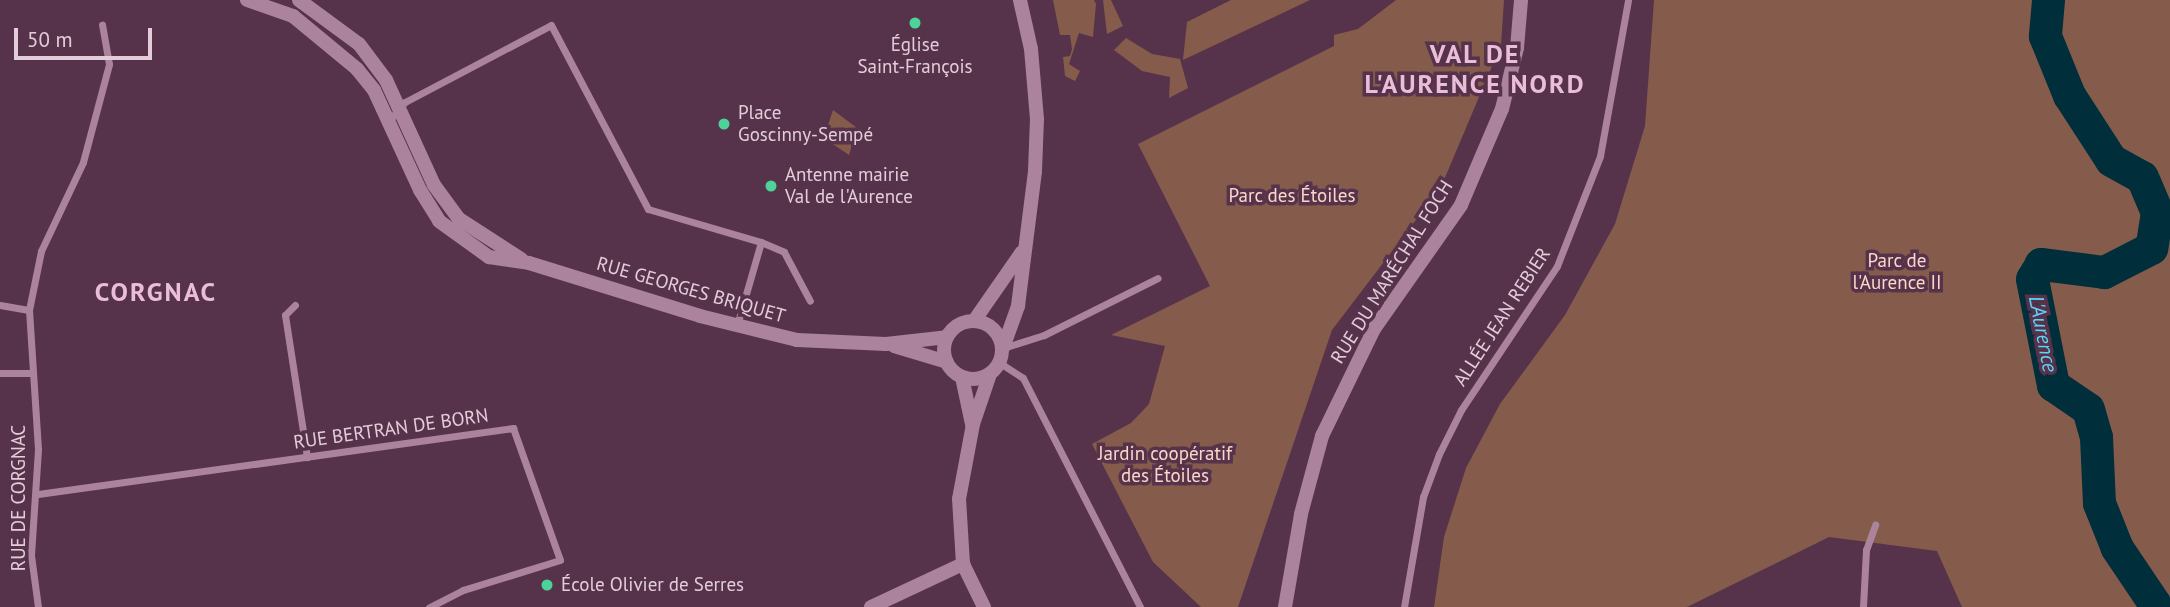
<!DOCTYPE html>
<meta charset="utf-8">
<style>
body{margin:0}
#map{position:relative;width:2170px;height:607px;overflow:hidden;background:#56334a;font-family:"PT Sans",sans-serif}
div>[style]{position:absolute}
.green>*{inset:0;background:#855c4c}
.river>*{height:33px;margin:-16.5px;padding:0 16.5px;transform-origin:16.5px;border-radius:16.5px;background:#002e3b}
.street>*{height:7px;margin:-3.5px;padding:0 3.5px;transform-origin:3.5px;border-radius:3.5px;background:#ac839c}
.secondary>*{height:14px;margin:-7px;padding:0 7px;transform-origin:7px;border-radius:7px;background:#ac839c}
.secondary>.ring{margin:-7px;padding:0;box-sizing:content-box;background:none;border:14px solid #ac839c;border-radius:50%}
.dots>*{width:19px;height:19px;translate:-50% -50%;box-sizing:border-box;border:4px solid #56334a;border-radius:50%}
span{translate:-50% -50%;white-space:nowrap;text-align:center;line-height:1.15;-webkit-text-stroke:7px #56334a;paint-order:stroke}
.poi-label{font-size:19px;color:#e3cdda}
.left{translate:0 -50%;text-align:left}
.park-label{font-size:19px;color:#fcd6c8}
.street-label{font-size:19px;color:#e3cdda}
.water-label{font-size:21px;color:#5cd5fa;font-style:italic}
.district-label{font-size:26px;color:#eabdd8;font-weight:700;letter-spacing:2px}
.scale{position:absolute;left:14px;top:28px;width:138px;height:32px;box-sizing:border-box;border:4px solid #e3cdda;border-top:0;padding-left:9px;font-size:21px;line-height:24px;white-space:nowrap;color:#e3cdda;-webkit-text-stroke:5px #56334a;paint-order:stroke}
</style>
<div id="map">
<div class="green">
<div style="clip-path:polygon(1053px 0,1094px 0,1096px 4px,1093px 37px,1079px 33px,1069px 64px,1080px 71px,1075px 81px,1065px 76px,1063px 57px,1070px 56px,1072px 49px,1070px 35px,1060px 35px)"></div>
<div style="clip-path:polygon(1103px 0,1111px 0,1123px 26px,1107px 34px)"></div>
<div style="clip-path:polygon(1231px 0,1310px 0,1183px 60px,1187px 22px)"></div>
<div style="clip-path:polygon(1396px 0,1504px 0,1501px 45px,1441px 187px,1332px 330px,1238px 607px,1201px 607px,1153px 562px,1092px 444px,1131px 423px,1149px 404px,1165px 346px,1111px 335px,1210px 286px,1138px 144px,1334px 46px,1334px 35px,1358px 29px)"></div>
<div style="clip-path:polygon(1654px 0,2170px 0,2170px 607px,1962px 607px,1937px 551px,1829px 537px,1687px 607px,1434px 607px,1444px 537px,1466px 468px,1500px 404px,1565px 315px,1615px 224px,1645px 126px)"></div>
<div style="clip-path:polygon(1126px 38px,1152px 54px,1180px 59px,1188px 88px,1169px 98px,1170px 77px,1142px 71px,1114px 50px)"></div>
<div style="clip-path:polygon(833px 110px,857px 128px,849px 155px,824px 138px)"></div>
</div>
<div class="river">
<div style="left:2048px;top:0;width:36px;rotate:95deg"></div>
<div style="left:2045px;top:36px;width:64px;rotate:67.9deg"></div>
<div style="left:2069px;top:95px;width:77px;rotate:57.1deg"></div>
<div style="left:2111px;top:160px;width:35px;rotate:29deg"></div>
<div style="left:2142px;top:177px;width:38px;rotate:67deg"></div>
<div style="left:2157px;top:212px;width:36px;rotate:99deg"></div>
<div style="left:2151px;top:248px;width:53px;rotate:152.9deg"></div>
<div style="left:2104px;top:272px;width:64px;rotate:-172.8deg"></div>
<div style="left:2041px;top:264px;width:17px;rotate:121deg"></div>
<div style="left:2032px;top:279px;width:108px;rotate:78.8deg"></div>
<div style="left:2053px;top:385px;width:42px;rotate:34.4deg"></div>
<div style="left:2088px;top:409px;width:29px;rotate:74deg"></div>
<div style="left:2096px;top:437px;width:66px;rotate:87.4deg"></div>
<div style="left:2099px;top:503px;width:48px;rotate:68.2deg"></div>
<div style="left:2117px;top:548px;width:66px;rotate:56.1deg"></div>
<div style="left:2154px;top:603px;width:4px;rotate:104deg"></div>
</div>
<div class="street">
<div style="left:388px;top:122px;width:26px;rotate:-50deg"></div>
<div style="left:405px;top:102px;width:165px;rotate:-27.8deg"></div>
<div style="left:551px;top:25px;width:208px;rotate:62.2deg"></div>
<div style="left:648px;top:209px;width:118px;rotate:16.3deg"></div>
<div style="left:761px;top:242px;width:86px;rotate:106.1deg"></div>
<div style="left:761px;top:242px;width:25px;rotate:23deg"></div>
<div style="left:784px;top:252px;width:55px;rotate:62deg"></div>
<div style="left:0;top:305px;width:29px;rotate:10deg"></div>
<div style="left:295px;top:305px;width:14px;rotate:135deg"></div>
<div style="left:285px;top:315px;width:144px;rotate:81.2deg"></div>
<div style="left:1003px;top:348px;width:43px;rotate:-17.6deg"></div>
<div style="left:1044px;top:335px;width:127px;rotate:-26.6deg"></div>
<div style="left:1000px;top:363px;width:27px;rotate:33deg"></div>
<div style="left:1023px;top:378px;width:257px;rotate:62.9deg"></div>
<div style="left:0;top:373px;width:31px"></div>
<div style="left:38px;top:494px;width:480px;rotate:-7.9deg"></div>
<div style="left:513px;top:428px;width:140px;rotate:70.4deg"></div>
<div style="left:560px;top:560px;width:102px;rotate:162.8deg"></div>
<div style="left:463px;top:590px;width:38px;rotate:153deg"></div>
<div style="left:38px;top:607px;width:52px;rotate:-97.7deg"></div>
<div style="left:31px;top:555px;width:106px;rotate:-86.2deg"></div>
<div style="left:38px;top:449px;width:139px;rotate:-93.7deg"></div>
<div style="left:29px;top:310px;width:60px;rotate:-78.5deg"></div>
<div style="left:41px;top:251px;width:98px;rotate:-64.7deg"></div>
<div style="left:83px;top:162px;width:101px;rotate:-75.1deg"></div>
<div style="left:109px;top:64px;width:40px;rotate:-100deg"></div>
<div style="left:1404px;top:607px;width:112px;rotate:-80.2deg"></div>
<div style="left:1423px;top:497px;width:46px;rotate:-69.6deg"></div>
<div style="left:1439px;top:454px;width:49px;rotate:-63.4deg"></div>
<div style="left:1461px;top:410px;width:173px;rotate:-56.3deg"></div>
<div style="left:1557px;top:266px;width:118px;rotate:-68.6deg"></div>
<div style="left:1600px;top:156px;width:158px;rotate:-79.8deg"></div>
<div style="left:1863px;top:607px;width:57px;rotate:-87deg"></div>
<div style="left:1866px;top:550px;width:27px;rotate:-70deg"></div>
</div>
<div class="secondary">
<div style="left:247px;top:0;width:49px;rotate:19.2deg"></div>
<div style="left:293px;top:16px;width:83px;rotate:39.6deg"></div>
<div style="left:357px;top:69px;width:27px;rotate:51deg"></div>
<div style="left:374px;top:90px;width:110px;rotate:65.3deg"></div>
<div style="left:420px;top:190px;width:36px;rotate:58deg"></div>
<div style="left:439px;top:221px;width:62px;rotate:35.8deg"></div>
<div style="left:489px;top:257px;width:40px;rotate:8.5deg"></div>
<div style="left:529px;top:263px;width:179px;rotate:17.2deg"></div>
<div style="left:700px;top:316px;width:100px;rotate:13.9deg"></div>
<div style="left:797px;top:340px;width:89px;rotate:2.6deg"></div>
<div style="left:886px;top:344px;width:61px;rotate:-6.5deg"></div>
<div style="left:299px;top:0;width:74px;rotate:36.3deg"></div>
<div style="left:359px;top:44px;width:45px;rotate:53.1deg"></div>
<div style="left:386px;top:80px;width:115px;rotate:65.4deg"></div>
<div style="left:434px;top:185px;width:42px;rotate:53.7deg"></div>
<div style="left:459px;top:219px;width:74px;rotate:32.8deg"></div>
<div style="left:974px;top:321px;width:84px;rotate:-55.2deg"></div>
<div class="ring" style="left:944px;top:321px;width:44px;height:44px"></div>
<div style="left:894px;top:346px;width:55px;rotate:16.8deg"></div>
<div style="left:1003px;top:348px;width:45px;rotate:-70.3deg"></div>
<div style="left:1018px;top:306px;width:136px;rotate:-82.8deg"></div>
<div style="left:1035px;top:171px;width:52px;rotate:-87.8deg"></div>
<div style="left:1037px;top:119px;width:70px;rotate:-94.9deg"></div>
<div style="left:1031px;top:49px;width:50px;rotate:-102.7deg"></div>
<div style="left:962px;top:377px;width:48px;rotate:78deg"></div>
<div style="left:871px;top:607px;width:102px;rotate:-25.1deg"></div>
<div style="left:984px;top:607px;width:48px;rotate:-116deg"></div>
<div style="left:963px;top:564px;width:65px;rotate:-93.5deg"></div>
<div style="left:959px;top:499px;width:76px;rotate:-79.4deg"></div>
<div style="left:973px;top:424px;width:53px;rotate:-71.2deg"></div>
<div style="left:1285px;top:607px;width:94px;rotate:-80.2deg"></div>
<div style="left:1301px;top:514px;width:81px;rotate:-74.9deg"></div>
<div style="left:1322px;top:436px;width:119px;rotate:-64.1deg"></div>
<div style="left:1374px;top:329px;width:151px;rotate:-54.9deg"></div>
<div style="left:1461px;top:205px;width:104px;rotate:-66.9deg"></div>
<div style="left:1502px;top:109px;width:63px;rotate:-76.2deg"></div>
<div style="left:1517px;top:48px;width:48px;rotate:-85.2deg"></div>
</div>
<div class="dots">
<div style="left:915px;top:23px;background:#4dd39a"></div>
<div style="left:724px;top:124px;background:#4dd39a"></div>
<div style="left:771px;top:186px;background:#4dd39a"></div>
<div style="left:547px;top:585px;background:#4dd39a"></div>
</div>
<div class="poi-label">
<span style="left:915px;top:56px">Église<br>Saint-François</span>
<span class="left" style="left:738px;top:124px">Place<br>Goscinny-Sempé</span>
<span class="left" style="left:785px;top:186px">Antenne mairie<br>Val de l'Aurence</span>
<span class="left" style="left:561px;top:585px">École Olivier de Serres</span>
</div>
<div class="park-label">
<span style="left:1292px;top:196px">Parc des Étoiles</span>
<span style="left:1897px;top:272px">Parc de<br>l'Aurence II</span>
<span style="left:1165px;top:465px">Jardin coopératif<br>des Étoiles</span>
</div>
<div class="street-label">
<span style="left:1392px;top:272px;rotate:-58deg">RUE DU MARÉCHAL FOCH</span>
<span style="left:691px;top:290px;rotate:16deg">RUE GEORGES BRIQUET</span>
<span style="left:1502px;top:317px;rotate:-57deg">ALLÉE JEAN REBIER</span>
<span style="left:391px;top:429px;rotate:-8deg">RUE BERTRAN DE BORN</span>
<span style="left:19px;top:498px;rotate:-90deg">RUE DE CORGNAC</span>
</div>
<div class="water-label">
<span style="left:2043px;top:334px;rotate:79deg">L'Aurence</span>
</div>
<div class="district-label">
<span style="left:1475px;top:69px">VAL DE<br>L'AURENCE NORD</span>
<span style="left:156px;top:292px">CORGNAC</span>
</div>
<div class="scale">50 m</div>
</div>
